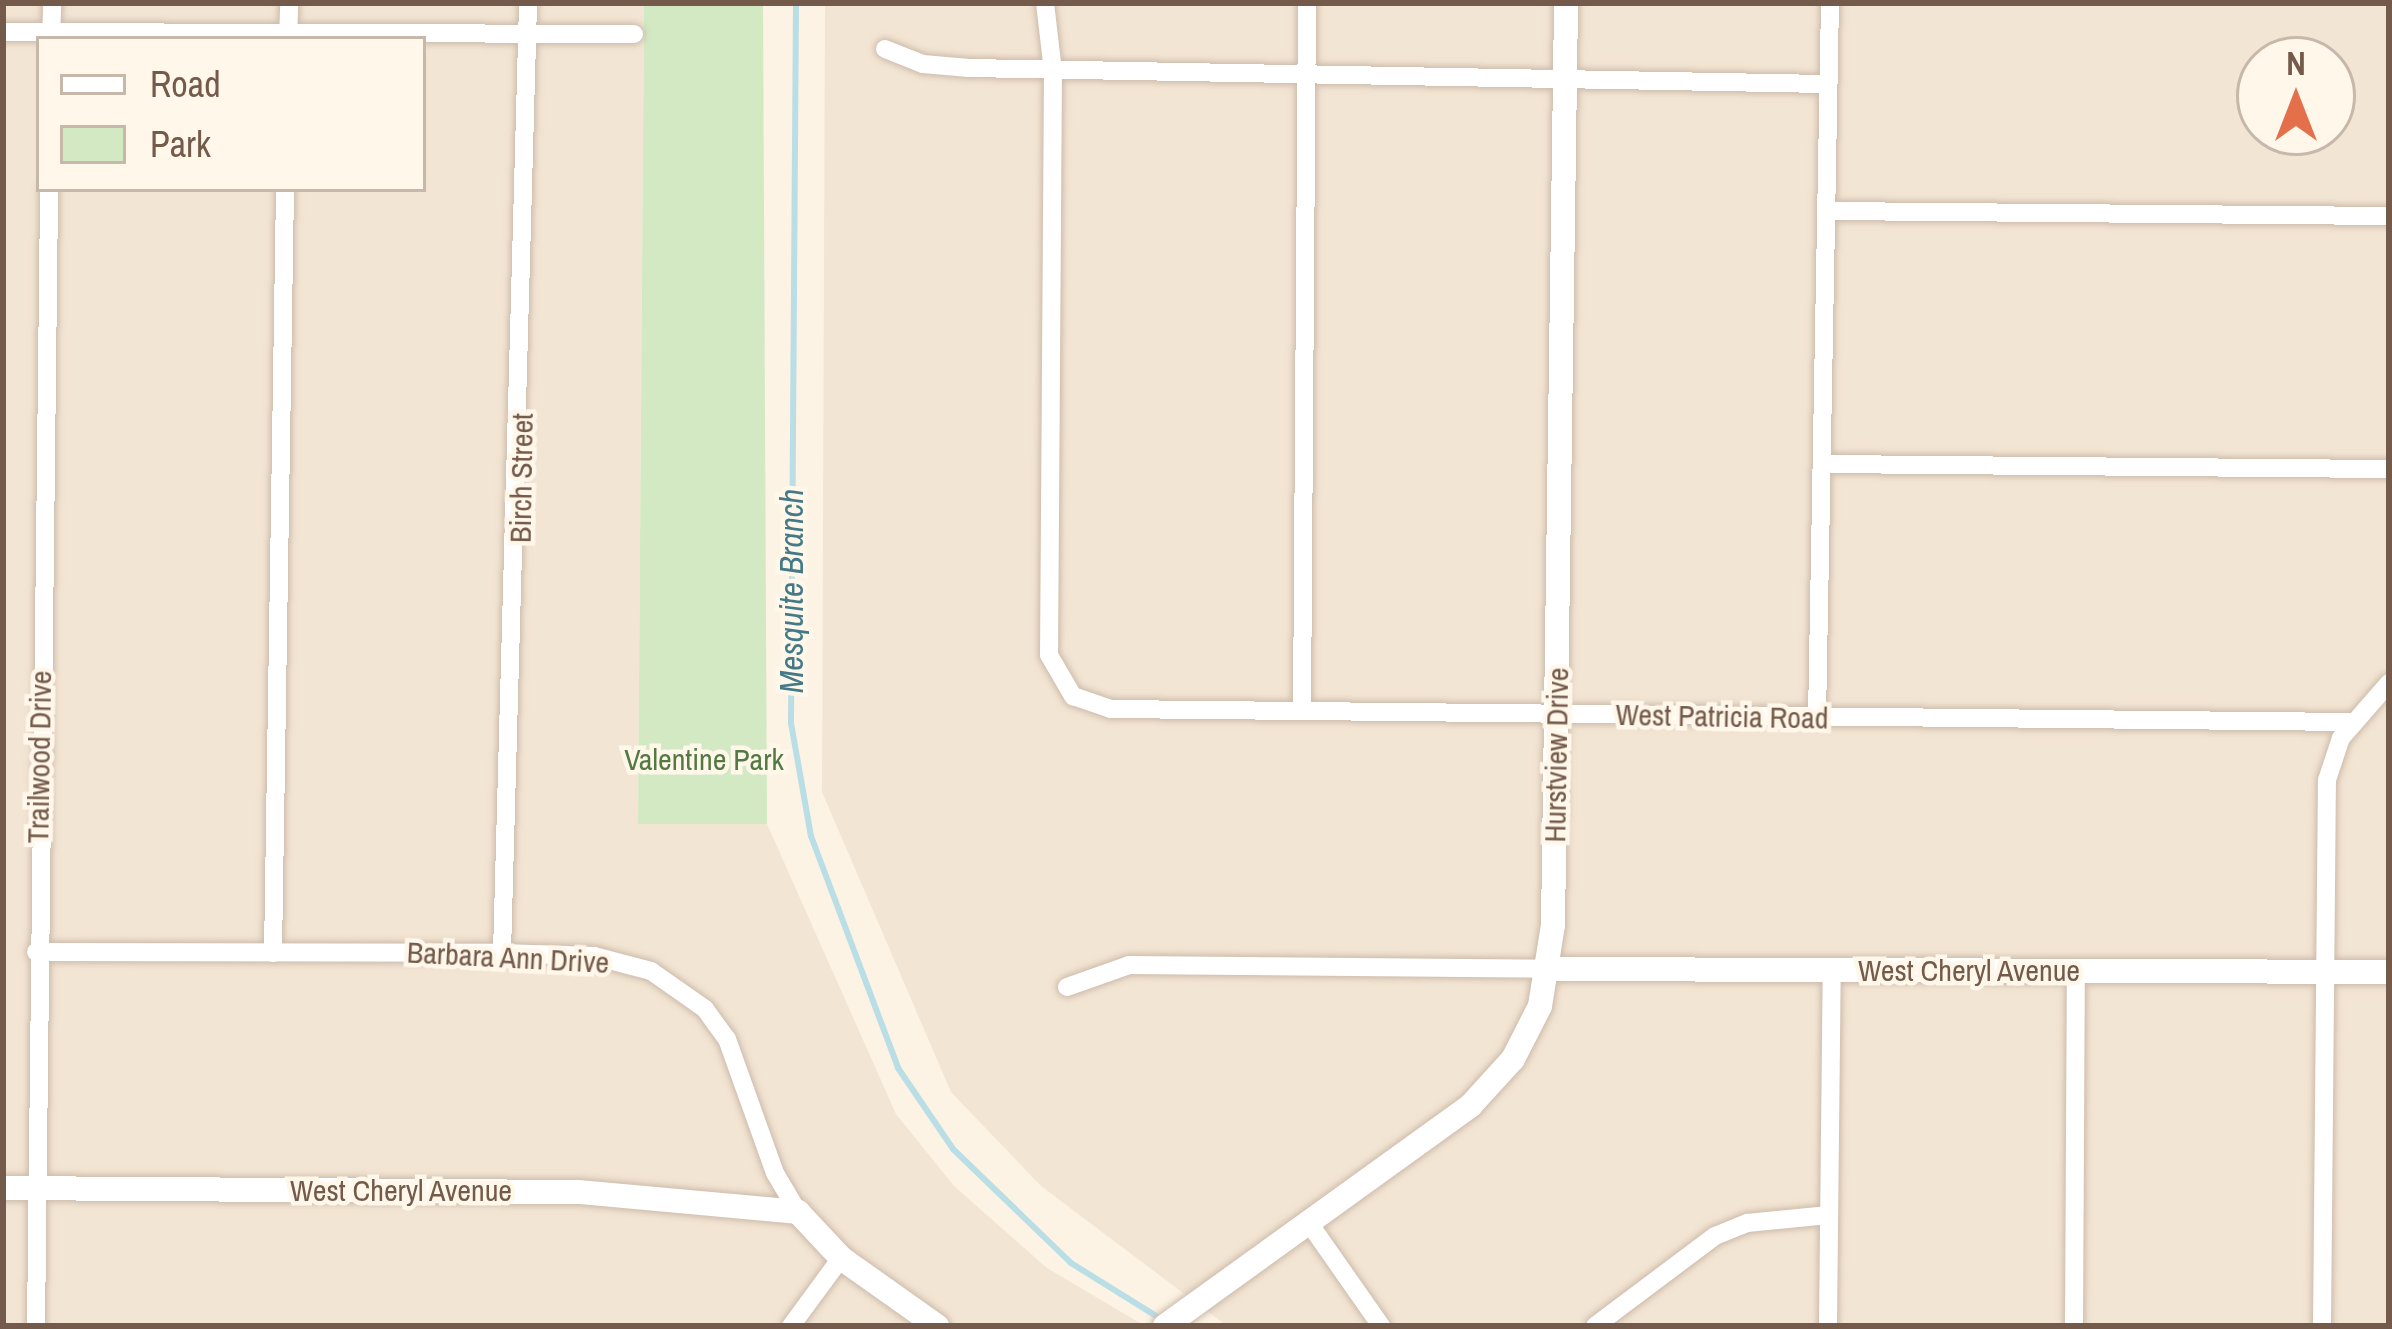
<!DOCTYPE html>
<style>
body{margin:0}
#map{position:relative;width:2392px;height:1329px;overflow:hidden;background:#fcf3e4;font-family:"Archivo Narrow",sans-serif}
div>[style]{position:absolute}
.residential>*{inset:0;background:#f3e5d3}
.green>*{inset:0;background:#d2e9c3}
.stream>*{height:6px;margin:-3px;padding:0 3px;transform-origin:3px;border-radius:3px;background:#b9dee5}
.roads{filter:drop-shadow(0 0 3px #cdbbab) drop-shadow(0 0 3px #cdbbab)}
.street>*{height:18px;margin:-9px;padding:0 9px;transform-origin:9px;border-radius:9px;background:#fff}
.secondary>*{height:24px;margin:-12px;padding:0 12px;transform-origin:12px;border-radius:12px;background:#fff}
span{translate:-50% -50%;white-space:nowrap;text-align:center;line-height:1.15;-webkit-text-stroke:9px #fff7ea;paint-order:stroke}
.street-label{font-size:30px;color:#745a4a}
.park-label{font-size:30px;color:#527a42}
.water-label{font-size:33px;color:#447a87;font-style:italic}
.frame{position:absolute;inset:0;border:6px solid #745a4a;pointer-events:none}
.legend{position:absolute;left:36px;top:36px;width:390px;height:156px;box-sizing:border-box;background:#fff7ea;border:3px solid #c7b8aa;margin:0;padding:15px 21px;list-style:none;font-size:36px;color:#745a4a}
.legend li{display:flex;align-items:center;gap:24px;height:60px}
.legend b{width:60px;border:3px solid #c7b8aa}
.north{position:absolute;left:2236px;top:36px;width:120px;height:120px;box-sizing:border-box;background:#fff7ea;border:3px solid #c7b8aa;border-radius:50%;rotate:0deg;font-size:33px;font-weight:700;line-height:48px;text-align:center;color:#745a4a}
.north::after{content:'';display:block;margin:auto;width:42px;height:54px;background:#e4704b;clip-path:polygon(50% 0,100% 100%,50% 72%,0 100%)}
</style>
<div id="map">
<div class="residential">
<div style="clip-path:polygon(evenodd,3px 3px,644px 3px,638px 823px,767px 824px,896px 1114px,954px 1186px,1047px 1268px,1145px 1326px,3px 1326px,3px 3px,39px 39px,423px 39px,423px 189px,39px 189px,39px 39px)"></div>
<div style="clip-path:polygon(evenodd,825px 3px,2389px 3px,2389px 1326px,1227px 1326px,1041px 1186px,951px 1092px,822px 792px,825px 3px,2260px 60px,2332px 60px,2332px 132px,2260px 132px,2260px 60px)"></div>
</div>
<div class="green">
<div style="clip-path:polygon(644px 3px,763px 3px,767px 824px,638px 824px)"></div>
</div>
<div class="stream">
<div style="left:796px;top:3px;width:720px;rotate:90.4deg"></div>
<div style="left:791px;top:723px;width:115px;rotate:80deg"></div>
<div style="left:811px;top:836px;width:248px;rotate:69.4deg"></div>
<div style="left:898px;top:1068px;width:98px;rotate:55.8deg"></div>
<div style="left:953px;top:1149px;width:164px;rotate:44deg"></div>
<div style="left:1071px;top:1263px;width:110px;rotate:31.9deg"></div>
</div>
<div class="roads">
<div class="street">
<div style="left:1045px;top:3px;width:68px;rotate:83.3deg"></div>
<div style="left:1053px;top:71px;width:584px;rotate:90.39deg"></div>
<div style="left:1049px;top:655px;width:48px;rotate:59.7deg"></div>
<div style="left:1073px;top:696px;width:40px;rotate:18.9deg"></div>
<div style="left:1111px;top:709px;width:1242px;rotate:0.6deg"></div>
<div style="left:3px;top:32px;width:631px;rotate:0.18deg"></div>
<div style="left:51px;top:39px;width:36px;rotate:-88deg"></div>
<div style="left:288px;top:39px;width:36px;rotate:-88deg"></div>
<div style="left:885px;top:49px;width:41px;rotate:21.5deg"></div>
<div style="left:923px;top:64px;width:46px;rotate:5deg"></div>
<div style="left:969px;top:68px;width:859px;rotate:1.07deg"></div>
<div style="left:1827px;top:211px;width:562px;rotate:0.51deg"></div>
<div style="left:1823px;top:464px;width:566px;rotate:0.51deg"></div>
<div style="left:1302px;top:711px;width:708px;rotate:-89.6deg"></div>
<div style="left:1817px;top:718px;width:715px;rotate:-88.96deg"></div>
<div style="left:36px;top:952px;width:466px;rotate:0.1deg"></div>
<div style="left:502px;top:953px;width:92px;rotate:1.9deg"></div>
<div style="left:594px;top:956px;width:59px;rotate:14.7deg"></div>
<div style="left:651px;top:971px;width:66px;rotate:35.1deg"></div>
<div style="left:705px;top:1009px;width:37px;rotate:54deg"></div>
<div style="left:727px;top:1039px;width:142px;rotate:70.3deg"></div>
<div style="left:775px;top:1173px;width:45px;rotate:59.5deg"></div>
<div style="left:273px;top:953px;width:764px;rotate:-89.1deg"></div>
<div style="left:502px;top:953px;width:950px;rotate:-88.43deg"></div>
<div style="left:1067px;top:987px;width:66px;rotate:-19.5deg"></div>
<div style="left:1129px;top:965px;width:421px;rotate:0.5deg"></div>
<div style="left:1309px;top:1223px;width:126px;rotate:55deg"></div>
<div style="left:36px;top:1326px;width:1137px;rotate:-89.34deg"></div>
<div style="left:791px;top:1326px;width:84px;rotate:-53.7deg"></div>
<div style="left:1595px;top:1326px;width:150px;rotate:-36.9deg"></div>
<div style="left:1715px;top:1236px;width:35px;rotate:-22deg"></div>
<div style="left:1747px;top:1223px;width:82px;rotate:-5.6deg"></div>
<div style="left:1828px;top:1326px;width:357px;rotate:-89.4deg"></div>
<div style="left:2074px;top:1326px;width:356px;rotate:-89.7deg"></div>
<div style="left:2322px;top:1326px;width:546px;rotate:-89.48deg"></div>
<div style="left:2327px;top:780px;width:44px;rotate:-71.6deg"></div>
<div style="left:2341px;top:738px;width:73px;rotate:-48.9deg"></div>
</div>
<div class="secondary">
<div style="left:1550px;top:969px;width:839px;rotate:0.2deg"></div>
<div style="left:3px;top:1188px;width:576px;rotate:0.4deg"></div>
<div style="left:579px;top:1192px;width:220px;rotate:5.2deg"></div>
<div style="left:798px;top:1212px;width:63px;rotate:46.9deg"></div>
<div style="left:841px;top:1258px;width:118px;rotate:35.3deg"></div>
<div style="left:1165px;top:1326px;width:377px;rotate:-35.8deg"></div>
<div style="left:1471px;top:1105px;width:62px;rotate:-47.6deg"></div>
<div style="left:1513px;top:1059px;width:59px;rotate:-63deg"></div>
<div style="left:1540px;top:1006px;width:82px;rotate:-80.9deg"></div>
<div style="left:1553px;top:925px;width:922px;rotate:-89.19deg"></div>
</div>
</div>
<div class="street-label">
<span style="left:521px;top:478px;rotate:-89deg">Birch Street</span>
<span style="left:1722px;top:716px;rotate:1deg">West Patricia Road</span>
<span style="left:1556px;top:755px;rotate:-89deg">Hurstview Drive</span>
<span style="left:39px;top:757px;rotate:-89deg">Trailwood Drive</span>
<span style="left:508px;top:957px;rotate:3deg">Barbara Ann Drive</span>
<span style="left:1969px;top:970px">West Cheryl Avenue</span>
<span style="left:401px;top:1190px">West Cheryl Avenue</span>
</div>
<div class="park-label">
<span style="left:704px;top:759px">Valentine Park</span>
</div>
<div class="water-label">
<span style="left:792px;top:591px;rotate:-90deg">Mesquite Branch</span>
</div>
<div class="frame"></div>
<ul class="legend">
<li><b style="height:15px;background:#fff"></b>Road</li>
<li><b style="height:33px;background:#d2e9c3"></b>Park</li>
</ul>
<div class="north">N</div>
</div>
